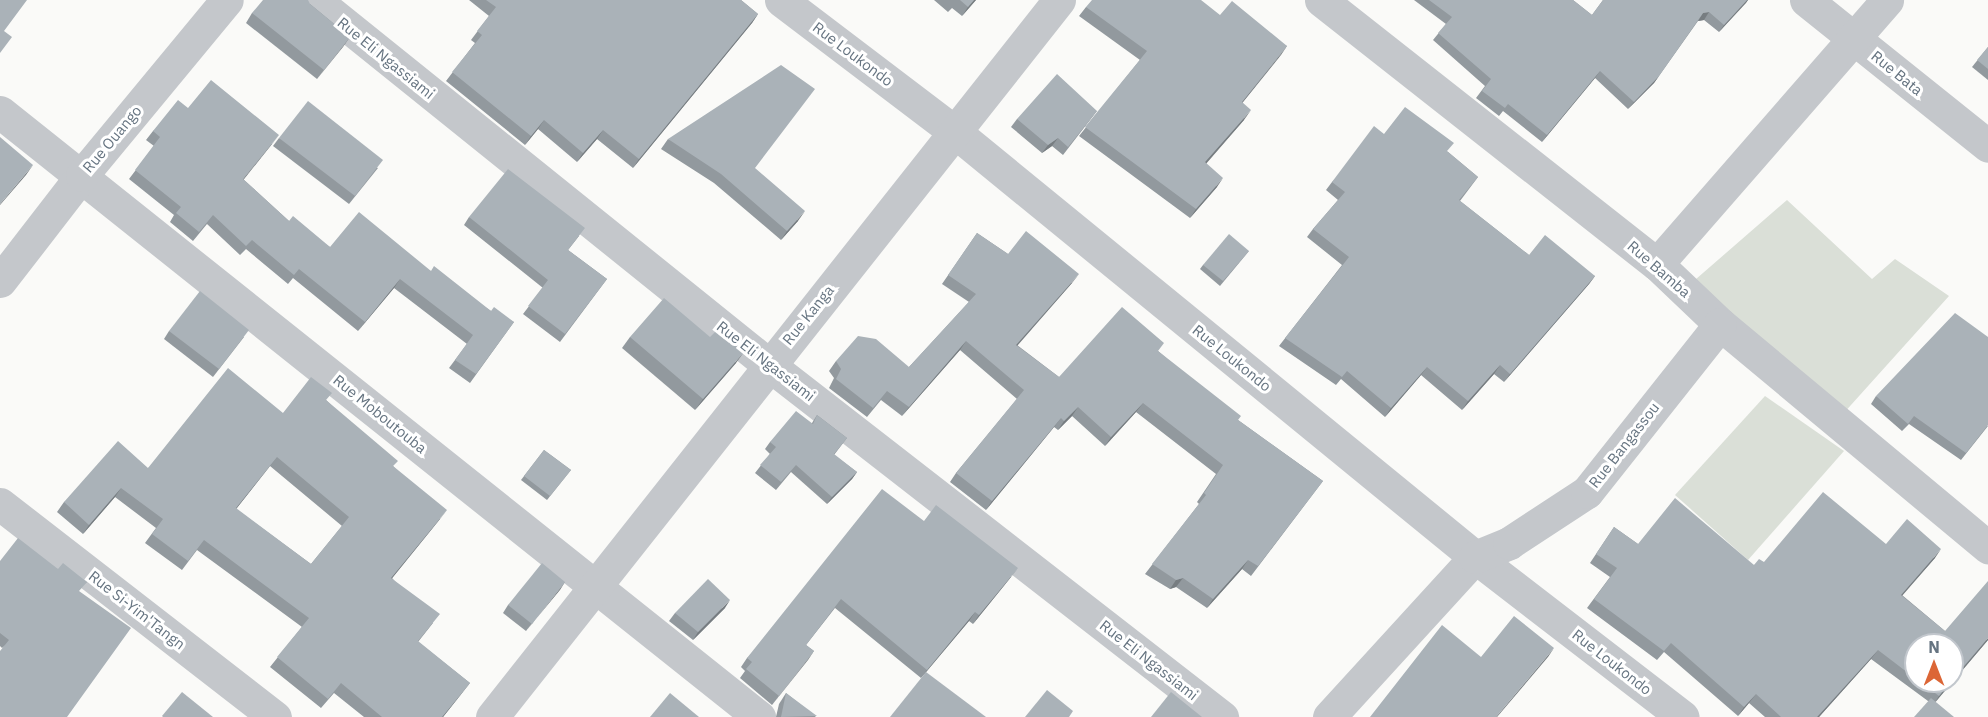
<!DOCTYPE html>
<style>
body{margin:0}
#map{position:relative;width:1988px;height:717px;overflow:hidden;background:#fafaf8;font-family:"IBM Plex Sans",sans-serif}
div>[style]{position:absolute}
.green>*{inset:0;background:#dadfd7}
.street>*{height:33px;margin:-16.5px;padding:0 16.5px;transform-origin:16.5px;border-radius:16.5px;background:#c4c7cb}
.wall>*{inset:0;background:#92999e}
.shaded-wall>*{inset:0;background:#777d81}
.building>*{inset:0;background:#aab2b8}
span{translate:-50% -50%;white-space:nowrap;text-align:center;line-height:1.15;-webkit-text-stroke:6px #fff;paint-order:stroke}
.street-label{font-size:15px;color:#667481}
.north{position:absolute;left:1904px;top:633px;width:60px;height:60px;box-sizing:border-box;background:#fff;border:2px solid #c2c7cd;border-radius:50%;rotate:0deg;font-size:16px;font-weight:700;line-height:24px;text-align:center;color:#667481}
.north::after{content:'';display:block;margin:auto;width:21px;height:27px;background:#dc6636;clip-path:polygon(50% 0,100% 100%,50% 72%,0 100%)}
</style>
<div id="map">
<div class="green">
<div style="clip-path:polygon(1787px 200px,1872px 279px,1895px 259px,1949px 296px,1842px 415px,1688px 286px)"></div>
<div style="clip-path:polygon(1765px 396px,1844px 451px,1748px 560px,1675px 495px)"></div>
</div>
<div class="street">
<div style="left:315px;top:0;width:583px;rotate:38.8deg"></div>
<div style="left:769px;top:365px;width:574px;rotate:37.85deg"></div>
<div style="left:781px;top:0;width:218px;rotate:37.2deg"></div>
<div style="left:955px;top:132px;width:672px;rotate:39.26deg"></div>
<div style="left:1475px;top:557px;width:262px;rotate:37.6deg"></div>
<div style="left:1321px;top:0;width:427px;rotate:38.2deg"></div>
<div style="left:1657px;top:264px;width:87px;rotate:43.6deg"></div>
<div style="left:1720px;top:324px;width:349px;rotate:39.8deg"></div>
<div style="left:1806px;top:0;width:233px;rotate:38.7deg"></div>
<div style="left:0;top:112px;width:971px;rotate:38.56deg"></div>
<div style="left:1657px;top:264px;width:350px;rotate:-48.9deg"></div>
<div style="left:0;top:281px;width:134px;rotate:-52.3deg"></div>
<div style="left:82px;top:175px;width:227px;rotate:-50.4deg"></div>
<div style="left:0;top:504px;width:348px;rotate:37.8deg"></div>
<div style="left:492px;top:717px;width:914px;rotate:-51.66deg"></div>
<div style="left:1329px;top:717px;width:217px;rotate:-47.6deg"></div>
<div style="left:1475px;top:557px;width:37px;rotate:-22deg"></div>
<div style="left:1509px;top:543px;width:93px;rotate:-33.2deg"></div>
<div style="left:1587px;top:492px;width:214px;rotate:-51.6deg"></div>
</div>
<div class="wall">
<div style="clip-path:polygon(469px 0,741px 0,758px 14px,752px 23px,633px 168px,597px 139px,577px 162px,538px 129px,525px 145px,446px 81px,475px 43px,471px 40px,489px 16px)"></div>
<div style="clip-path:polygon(934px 0,976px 0,962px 16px,952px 8px,948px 12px)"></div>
<div style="clip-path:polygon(1414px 0,1573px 0,1592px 15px,1603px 0,1748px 0,1719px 32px,1704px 20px,1698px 21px,1654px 83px,1628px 109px,1595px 78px,1542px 142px,1503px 111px,1499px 116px,1476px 98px,1485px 86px,1433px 40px,1446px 24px)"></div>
<div style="clip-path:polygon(310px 4px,350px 37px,317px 79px,246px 23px,252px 13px)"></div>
<div style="clip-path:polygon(1086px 7px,1220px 15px,1287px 46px,1242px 103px,1244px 120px,1206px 163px,1217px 187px,1190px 218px,1079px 136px,1140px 60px,1079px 16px)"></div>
<div style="clip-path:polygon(1988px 47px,1988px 80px,1972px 67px)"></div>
<div style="clip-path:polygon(188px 108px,272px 144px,243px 179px,289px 221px,330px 247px,431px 271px,491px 311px,514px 322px,470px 383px,449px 368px,467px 344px,394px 288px,358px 331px,293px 278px,288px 284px,246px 249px,240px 255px,207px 224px,193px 241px,170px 222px,174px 215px,129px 179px,154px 146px,146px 140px,153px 131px)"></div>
<div style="clip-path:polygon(1097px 111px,1063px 155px,1052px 146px,1042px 153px,1011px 127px,1017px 119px)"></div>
<div style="clip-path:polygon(1384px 134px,1448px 152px,1478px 177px,1460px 201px,1529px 255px,1595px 276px,1589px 284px,1504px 382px,1494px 374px,1462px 410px,1421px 375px,1385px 417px,1341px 379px,1336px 385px,1279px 346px,1342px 265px,1307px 237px,1313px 229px,1338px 200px,1326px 190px,1332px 182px)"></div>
<div style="clip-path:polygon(279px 138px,378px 168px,349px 204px,273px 146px)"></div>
<div style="clip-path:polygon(668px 139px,755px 169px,798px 221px,781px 240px,714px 183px,661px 149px)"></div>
<div style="clip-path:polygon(469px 217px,579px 236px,568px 250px,607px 279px,560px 342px,523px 314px,543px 288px,464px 225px)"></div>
<div style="clip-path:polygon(977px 233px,1008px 254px,1072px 283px,1017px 345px,1059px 377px,1158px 351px,1238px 420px,1323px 481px,1251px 576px,1242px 569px,1207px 608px,1176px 587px,1170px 589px,1145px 574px,1199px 504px,1197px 502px,1216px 474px,1136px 412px,1105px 446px,1072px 416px,1058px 430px,1054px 427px,986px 510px,950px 482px,956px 473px,1017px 399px,960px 350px,902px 416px,881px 400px,867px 417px,829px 388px,834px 378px,829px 371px,836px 361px,909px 367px,969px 302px,942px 284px)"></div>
<div style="clip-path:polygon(1249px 251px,1220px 286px,1200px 269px,1203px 265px)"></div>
<div style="clip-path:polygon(169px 331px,244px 337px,213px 377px,164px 339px)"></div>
<div style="clip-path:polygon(630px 337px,710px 337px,736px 363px,695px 410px,622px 348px)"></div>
<div style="clip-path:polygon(1876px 396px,1988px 426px,1961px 460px,1909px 424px,1902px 431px,1871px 404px)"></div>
<div style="clip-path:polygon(evenodd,326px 400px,393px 466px,440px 519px,392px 578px,433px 623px,418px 642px,470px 683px,443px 717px,364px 717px,334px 693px,321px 708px,270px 667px,302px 627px,197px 550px,182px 570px,145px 543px,156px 528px,115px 497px,83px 534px,57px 512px,64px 502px,148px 468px,283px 413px,326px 400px,270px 466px,342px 526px,311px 564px,236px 509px,270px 466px)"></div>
<div style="clip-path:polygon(817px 415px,847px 438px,834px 455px,857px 472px,852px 479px,827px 504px,791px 472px,776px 490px,755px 473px,770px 454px,765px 449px,770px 442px,812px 423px)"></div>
<div style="clip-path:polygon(544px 450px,571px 470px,547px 500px,521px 480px)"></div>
<div style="clip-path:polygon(924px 521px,1011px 577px,973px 624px,969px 621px,921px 678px,835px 608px,806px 645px,814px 651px,772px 705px,740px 678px,745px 671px,741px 667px,747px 658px)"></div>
<div style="clip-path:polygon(evenodd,1614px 527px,1638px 544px,1754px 565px,1764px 562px,1886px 544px,1935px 558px,1902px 595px,1945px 631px,1988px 640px,1935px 702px,1928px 701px,1871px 659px,1819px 717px,1765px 717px,1749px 703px,1738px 716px,1664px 652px,1657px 660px,1587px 608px,1610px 577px,1590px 563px,1614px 527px,1916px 645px,1952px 681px,1916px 681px,1916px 645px)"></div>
<div style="clip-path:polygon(0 561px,58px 569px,87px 582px,2px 648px,0 646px)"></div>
<div style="clip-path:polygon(565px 582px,526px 631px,503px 613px,508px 605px)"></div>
<div style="clip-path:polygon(725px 608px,693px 640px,669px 621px,675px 613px)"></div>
<div style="clip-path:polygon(786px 693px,816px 717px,776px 717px,779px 704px)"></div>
</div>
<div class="shaded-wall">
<div style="clip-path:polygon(974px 0,976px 0,962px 16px,968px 7px)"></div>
<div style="clip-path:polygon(1747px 0,1748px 0,1746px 3px,1719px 32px,1724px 25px)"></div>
<div style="clip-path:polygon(1709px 12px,1704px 20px,1698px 21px,1703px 13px)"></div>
<div style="clip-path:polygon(758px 14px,752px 23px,633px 168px,639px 159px)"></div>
<div style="clip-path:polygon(350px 37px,343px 47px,317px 79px,324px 70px)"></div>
<div style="clip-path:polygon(1287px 46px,1281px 55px,1235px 112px,1242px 102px)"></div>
<div style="clip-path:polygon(1600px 71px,1595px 78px,1542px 142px,1547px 135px)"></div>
<div style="clip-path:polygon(1659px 76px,1654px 83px,1628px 109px,1634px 102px)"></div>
<div style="clip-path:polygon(1251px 110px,1244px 120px,1199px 172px,1205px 162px)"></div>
<div style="clip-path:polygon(544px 120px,538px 129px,525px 145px,531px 136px)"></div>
<div style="clip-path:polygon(603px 130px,597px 139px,577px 162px,583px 153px)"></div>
<div style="clip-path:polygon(279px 135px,272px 144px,237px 188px,243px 179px)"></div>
<div style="clip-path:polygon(1058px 138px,1052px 146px,1042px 153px,1048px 145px)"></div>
<div style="clip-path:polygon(33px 165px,26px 175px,0 205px,0 204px)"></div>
<div style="clip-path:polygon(1223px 178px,1217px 187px,1190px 218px,1196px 209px)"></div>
<div style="clip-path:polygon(805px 211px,798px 221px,781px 240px,787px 231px)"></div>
<div style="clip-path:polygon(1079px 274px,1072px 283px,1010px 354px,1016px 345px)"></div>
<div style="clip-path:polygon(1595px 276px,1589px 284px,1504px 382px,1510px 374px)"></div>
<div style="clip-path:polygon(400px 279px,394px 288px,358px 331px,365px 322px)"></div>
<div style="clip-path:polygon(966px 341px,960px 350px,902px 416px,909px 407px)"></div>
<div style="clip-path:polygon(744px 352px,736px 363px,695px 410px,703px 399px)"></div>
<div style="clip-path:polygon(1500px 365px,1494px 374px,1462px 410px,1468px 401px)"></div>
<div style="clip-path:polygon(1427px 367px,1421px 375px,1385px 417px,1391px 408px)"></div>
<div style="clip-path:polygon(1143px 403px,1136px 412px,1105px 446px,1111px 437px)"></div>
<div style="clip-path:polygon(1078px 407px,1072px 416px,1058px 430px,1064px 421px)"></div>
<div style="clip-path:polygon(1061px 418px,1054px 427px,986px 510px,992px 501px)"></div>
<div style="clip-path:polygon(277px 457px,270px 466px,229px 518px,236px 508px)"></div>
<div style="clip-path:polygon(857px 472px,852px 479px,827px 504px,832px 497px)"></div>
<div style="clip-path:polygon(121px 488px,115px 497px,83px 534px,89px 525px)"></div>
<div style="clip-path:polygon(447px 510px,440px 519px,385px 587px,391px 578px)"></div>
<div style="clip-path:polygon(1941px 549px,1935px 558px,1895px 604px,1901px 595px)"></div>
<div style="clip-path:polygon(1248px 560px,1242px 569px,1207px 608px,1213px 599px)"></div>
<div style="clip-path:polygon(1018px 568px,1011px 577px,973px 624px,979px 615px)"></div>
<div style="clip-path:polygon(1183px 578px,1176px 587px,1170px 589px,1176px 580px)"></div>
<div style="clip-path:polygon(565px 582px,560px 590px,526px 631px,532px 624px)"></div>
<div style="clip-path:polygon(730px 600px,725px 608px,693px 640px,698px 632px)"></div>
<div style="clip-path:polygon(975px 612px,969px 621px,921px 678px,927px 670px)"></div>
<div style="clip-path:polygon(1988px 638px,1988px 640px,1933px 705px,1939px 696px)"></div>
<div style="clip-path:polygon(1554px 648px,1548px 657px,1497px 717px,1496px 717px)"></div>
<div style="clip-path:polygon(1878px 650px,1871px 659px,1819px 717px,1817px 717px)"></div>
<div style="clip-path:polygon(814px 651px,808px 660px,772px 705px)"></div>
<div style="clip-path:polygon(470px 683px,443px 717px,442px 717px)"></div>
<div style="clip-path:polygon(1756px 694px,1749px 703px,1738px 716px,1744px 707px)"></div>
</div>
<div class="building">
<div style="clip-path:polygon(0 0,27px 0,4px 31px,12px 37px,0 53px)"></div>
<div style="clip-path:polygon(263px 0,308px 0,310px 4px,350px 37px,324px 70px,252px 13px)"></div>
<div style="clip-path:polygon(486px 0,741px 0,758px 14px,639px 159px,603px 130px,583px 153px,544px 120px,531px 136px,452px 72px,482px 35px,477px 31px,496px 7px)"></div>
<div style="clip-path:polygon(960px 0,974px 0,968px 7px)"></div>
<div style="clip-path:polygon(1092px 0,1201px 0,1220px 15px,1232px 1px,1287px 46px,1242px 102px,1251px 110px,1205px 162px,1223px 178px,1196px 209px,1085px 127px,1147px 51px,1086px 7px)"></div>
<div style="clip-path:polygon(1429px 0,1573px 0,1592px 15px,1603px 0,1747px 0,1724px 25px,1709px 12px,1703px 13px,1659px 76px,1634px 102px,1600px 71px,1547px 135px,1508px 104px,1505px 108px,1482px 91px,1491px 79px,1438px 33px,1452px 17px)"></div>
<div style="clip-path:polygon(1988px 47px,1988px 69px,1977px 60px)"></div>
<div style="clip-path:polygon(781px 65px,815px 89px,755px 168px,805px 211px,787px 231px,721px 174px,668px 139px)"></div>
<div style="clip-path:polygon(1057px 74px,1097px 111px,1068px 147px,1058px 138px,1048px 145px,1017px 119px)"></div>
<div style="clip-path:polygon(211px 80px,279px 135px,243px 179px,289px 221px,293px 216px,330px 247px,359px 212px,431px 271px,434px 266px,491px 311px,494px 307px,514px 322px,476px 374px,455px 360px,473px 335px,400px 279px,365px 322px,299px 269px,294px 275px,252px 240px,246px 246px,213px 215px,199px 232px,176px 213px,181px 207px,135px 170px,160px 137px,153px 131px,178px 100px,188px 108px)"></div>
<div style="clip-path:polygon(308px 101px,383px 160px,355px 196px,279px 138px)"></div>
<div style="clip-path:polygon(1405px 107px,1454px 143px,1447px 151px,1478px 177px,1459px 200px,1529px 255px,1545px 235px,1595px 276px,1510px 374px,1500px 365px,1468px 401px,1427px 367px,1391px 408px,1347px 371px,1342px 377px,1285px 338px,1349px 257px,1313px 229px,1345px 192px,1332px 182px,1374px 126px,1384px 134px)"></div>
<div style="clip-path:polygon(0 137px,33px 165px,0 204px)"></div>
<div style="clip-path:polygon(508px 169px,585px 228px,568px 250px,607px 279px,565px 334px,528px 306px,548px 280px,469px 217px)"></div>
<div style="clip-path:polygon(1026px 231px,1079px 274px,1016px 345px,1059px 377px,1122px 307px,1164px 343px,1158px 351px,1241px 416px,1238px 420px,1323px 481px,1258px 566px,1248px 560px,1213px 599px,1183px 578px,1176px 580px,1152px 564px,1206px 495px,1204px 493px,1223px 465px,1143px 403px,1111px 437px,1078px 407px,1064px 421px,1061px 418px,992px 501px,956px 473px,1024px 390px,966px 341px,909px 407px,887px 391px,873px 408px,836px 379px,841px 369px,836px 361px,858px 336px,876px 339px,909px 367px,976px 294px,948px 275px,977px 233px,1008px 254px)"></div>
<div style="clip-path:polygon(1229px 234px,1249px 251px,1223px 281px,1203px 265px)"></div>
<div style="clip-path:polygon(200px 291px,249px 330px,219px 369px,169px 331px)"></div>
<div style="clip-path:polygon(664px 298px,710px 337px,717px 330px,744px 352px,703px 399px,630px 337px)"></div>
<div style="clip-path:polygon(1955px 313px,1988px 337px,1988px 425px,1966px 453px,1914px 416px,1908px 424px,1876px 396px)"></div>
<div style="clip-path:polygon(evenodd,228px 368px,283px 413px,311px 377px,332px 393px,326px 400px,398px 461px,393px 466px,447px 510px,391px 578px,440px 614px,418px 641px,470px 683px,442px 717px,382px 717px,341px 683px,328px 699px,277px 657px,309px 618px,204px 540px,188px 561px,152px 534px,163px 519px,121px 488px,89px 525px,64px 502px,118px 441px,148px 468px,228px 368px,277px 457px,349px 517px,311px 564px,236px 508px,277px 457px)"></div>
<div style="clip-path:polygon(796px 411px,813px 424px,817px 415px,847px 438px,834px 454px,857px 472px,832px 497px,796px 465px,781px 482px,760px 465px,776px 447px,770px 442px)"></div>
<div style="clip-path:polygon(544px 450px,571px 470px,550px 496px,524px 476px)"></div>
<div style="clip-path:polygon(882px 489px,924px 521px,936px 505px,1018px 568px,979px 615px,975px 612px,927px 670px,841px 599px,806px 645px,814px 651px,779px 696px,746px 669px,752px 662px,747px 658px)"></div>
<div style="clip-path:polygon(1823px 492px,1886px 544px,1907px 519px,1941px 549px,1901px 595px,1945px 631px,1988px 581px,1988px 638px,1952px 680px,1952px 645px,1916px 645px,1916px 679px,1878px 650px,1817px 717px,1781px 717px,1756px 694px,1744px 707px,1671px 643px,1664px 651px,1594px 599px,1617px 568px,1596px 554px,1614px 527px,1638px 544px,1675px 498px,1754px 565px,1759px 559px,1764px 562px)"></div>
<div style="clip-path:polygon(18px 538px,58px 569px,63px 563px,78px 575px,87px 582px,79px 591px,131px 628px,67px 717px,0 717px,0 651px,9px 640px,0 633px,0 561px)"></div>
<div style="clip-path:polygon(542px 563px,565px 582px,532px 624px,508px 605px)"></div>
<div style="clip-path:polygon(708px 579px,730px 600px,698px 632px,675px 613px)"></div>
<div style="clip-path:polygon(1514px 616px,1554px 648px,1496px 717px,1370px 717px,1442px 625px,1481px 657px)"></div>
<div style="clip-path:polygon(926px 672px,986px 717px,890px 717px)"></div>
<div style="clip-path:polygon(1919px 681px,1951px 681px,1939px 696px)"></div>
<div style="clip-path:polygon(1047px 690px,1073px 711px,1069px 717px,1025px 717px)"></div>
<div style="clip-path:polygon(182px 692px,213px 717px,163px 717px,162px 716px)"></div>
<div style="clip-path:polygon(1171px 692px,1202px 717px,1151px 717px)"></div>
<div style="clip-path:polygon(670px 693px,699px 717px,650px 717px)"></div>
<div style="clip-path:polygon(786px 693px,817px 716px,781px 717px)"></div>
<div style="clip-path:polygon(1931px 698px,1954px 717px,1914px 717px)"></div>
</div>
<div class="street-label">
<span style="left:853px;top:54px;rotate:37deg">Rue Loukondo</span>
<span style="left:386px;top:58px;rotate:39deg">Rue Eli Ngassiami</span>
<span style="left:1897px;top:73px;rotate:39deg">Rue Bata</span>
<span style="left:112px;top:139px;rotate:-50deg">Rue Ouango</span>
<span style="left:1659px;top:269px;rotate:41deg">Rue Bamba</span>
<span style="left:808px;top:315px;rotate:-51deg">Rue Kanga</span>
<span style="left:1232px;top:358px;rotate:39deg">Rue Loukondo</span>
<span style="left:766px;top:361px;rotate:38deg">Rue Eli Ngassiami</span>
<span style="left:380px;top:414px;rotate:39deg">Rue Moboutouba</span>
<span style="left:1624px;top:445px;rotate:-52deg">Rue Bangassou</span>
<span style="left:137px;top:610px;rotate:38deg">Rue Si-Yim'Tangn</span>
<span style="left:1149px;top:660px;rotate:38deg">Rue Eli Ngassiami</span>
<span style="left:1612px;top:662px;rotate:38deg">Rue Loukondo</span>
</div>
<div class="north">N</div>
</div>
